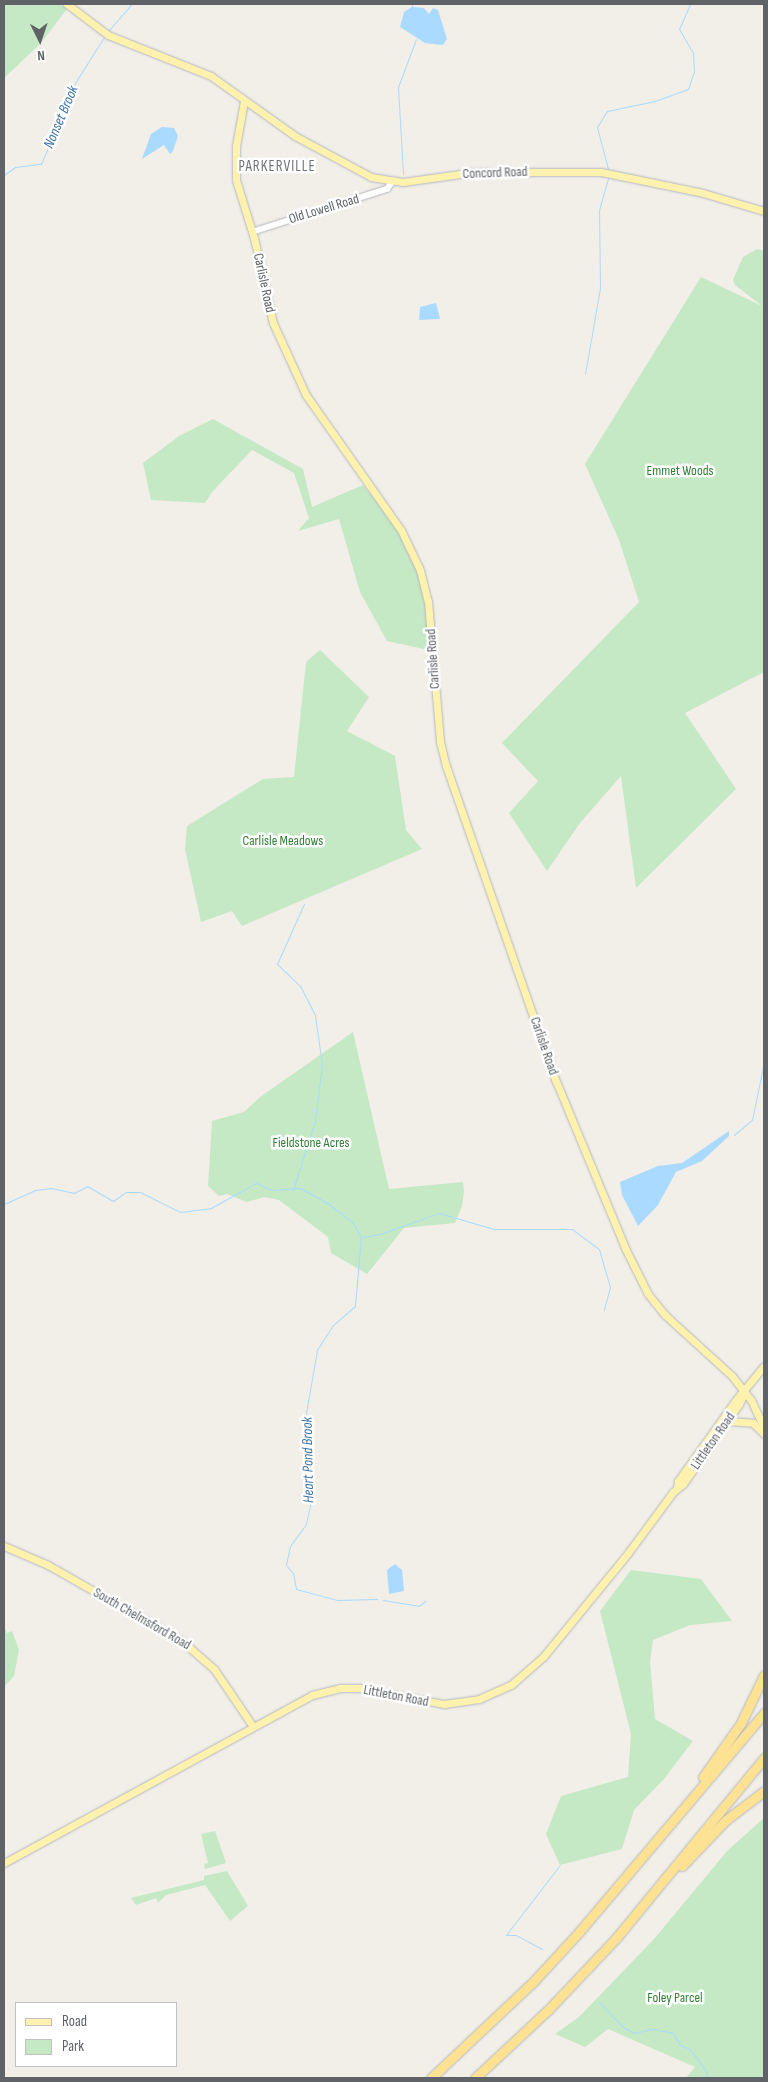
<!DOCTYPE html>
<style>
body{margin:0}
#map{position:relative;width:768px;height:2082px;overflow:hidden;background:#f1efe8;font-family:"Sofia Sans Condensed",sans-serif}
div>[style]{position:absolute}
.green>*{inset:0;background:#c5e8c5}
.water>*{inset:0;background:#aadaff}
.stream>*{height:1px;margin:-0.5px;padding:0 0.5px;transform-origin:0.5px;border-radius:0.5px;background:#aadaff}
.roads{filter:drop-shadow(0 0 1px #b5b8bc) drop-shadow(0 0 1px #b5b8bc)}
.minor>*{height:5.5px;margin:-2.75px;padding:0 2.75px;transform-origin:2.75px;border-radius:2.75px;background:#fff}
.major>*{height:7px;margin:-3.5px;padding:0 3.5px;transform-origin:3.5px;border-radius:3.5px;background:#fff2af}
.highway>*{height:9px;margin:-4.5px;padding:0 4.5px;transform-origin:4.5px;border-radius:4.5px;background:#fde293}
span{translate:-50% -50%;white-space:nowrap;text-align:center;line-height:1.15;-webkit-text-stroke:5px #fff;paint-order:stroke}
.street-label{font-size:14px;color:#5f6368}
.park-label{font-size:14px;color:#348238}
.water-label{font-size:15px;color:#4174aa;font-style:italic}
.neighbourhood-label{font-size:15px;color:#70757a;letter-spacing:1px}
.frame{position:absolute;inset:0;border:5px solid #5f6368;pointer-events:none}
.legend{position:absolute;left:15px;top:2002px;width:162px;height:65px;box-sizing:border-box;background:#fff;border:1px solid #bfc1c3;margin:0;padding:6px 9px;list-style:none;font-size:15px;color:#5f6368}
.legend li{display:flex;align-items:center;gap:10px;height:25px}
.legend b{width:25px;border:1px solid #bfc1c3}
.north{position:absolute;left:15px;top:15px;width:50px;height:50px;-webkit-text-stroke:4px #fff;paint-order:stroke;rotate:176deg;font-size:14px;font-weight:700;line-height:20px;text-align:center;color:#5f6368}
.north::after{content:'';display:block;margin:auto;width:18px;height:22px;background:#5f6368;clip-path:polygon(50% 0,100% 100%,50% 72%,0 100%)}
</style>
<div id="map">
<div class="green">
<div style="clip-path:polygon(4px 4px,60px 4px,67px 9px,41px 43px,4px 78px)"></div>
<div style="clip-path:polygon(757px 249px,764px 251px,764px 672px,685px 713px,736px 789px,636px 888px,621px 776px,580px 823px,547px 871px,509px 813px,538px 781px,502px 743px,639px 602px,619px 540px,585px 464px,701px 277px,762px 306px,735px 285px,733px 280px,743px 257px)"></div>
<div style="clip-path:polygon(213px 419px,303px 469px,312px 507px,363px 485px,403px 535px,421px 573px,433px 651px,387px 641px,360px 592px,339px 519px,298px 531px,309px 518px,294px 473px,252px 450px,212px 492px,205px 503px,151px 500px,143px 463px,179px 436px)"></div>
<div style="clip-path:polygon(320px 650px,369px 697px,347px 731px,395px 756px,406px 830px,422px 849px,242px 926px,232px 911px,201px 922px,185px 849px,187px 826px,263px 779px,294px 777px,306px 662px)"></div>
<div style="clip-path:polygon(353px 1032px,389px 1189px,463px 1182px,464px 1191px,462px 1206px,455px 1223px,404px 1228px,367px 1274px,331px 1253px,328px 1237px,279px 1200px,264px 1197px,247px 1202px,227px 1194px,219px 1196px,208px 1186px,212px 1121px,244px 1112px,260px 1097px)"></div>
<div style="clip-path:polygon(631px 1570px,701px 1579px,732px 1621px,690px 1625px,653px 1640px,650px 1662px,655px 1719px,693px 1741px,664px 1779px,634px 1810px,622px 1849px,560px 1865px,546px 1834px,561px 1796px,628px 1777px,631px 1734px,600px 1611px)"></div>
<div style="clip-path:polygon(4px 1627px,7px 1633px,12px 1631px,19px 1650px,14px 1676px,4px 1687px)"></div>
<div style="clip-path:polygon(764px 1818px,764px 2078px,686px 2078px,695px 2067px,608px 2029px,585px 2047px,555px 2034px,579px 2017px,654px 1939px,728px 1850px)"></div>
<div style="clip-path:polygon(215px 1831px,226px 1863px,205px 1869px,204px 1864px,208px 1863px,201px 1834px)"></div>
<div style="clip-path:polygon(227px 1871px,248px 1906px,230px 1921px,205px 1885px,166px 1895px,158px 1903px,156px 1898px,136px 1905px,131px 1898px,204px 1880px,204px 1876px)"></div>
</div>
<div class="water">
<div style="clip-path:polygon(412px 7px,424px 8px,429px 14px,433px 8px,438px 10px,447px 39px,443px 45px,425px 43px,400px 27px,404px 12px)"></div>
<div style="clip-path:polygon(162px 127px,174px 128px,178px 136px,173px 151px,170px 154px,164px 145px,142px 159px,151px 134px)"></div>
<div style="clip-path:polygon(436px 303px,440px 319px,419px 320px,420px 307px)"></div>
<div style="clip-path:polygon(729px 1131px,729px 1136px,702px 1161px,676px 1172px,658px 1205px,638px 1226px,622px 1195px,620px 1182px,658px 1166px,682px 1163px)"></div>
<div style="clip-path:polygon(395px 1564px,402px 1570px,404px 1591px,389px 1594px,387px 1570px)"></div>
</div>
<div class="stream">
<div style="left:412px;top:7px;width:3px;rotate:-90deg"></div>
<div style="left:109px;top:30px;width:35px;rotate:-49deg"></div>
<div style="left:608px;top:169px;width:43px;rotate:-104.7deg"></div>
<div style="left:597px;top:127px;width:19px;rotate:-58deg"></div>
<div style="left:607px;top:111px;width:49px;rotate:-11.8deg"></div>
<div style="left:655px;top:101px;width:35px;rotate:-20deg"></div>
<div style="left:688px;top:89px;width:18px;rotate:-71deg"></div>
<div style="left:694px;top:72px;width:19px;rotate:-93deg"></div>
<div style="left:693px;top:53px;width:28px;rotate:-120deg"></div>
<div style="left:679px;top:29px;width:27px;rotate:-66deg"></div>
<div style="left:403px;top:174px;width:87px;rotate:-93.3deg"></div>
<div style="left:398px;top:87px;width:51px;rotate:-69.4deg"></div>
<div style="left:4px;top:175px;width:14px;rotate:-36deg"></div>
<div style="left:15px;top:167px;width:26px;rotate:-7deg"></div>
<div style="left:41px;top:164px;width:88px;rotate:-67.2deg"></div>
<div style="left:75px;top:83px;width:54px;rotate:-57.8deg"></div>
<div style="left:585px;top:374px;width:87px;rotate:-80.1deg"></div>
<div style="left:600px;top:288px;width:78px;rotate:-90.7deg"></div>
<div style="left:599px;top:210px;width:35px;rotate:-74deg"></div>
<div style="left:734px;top:1135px;width:23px;rotate:-40deg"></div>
<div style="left:752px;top:1120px;width:59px;rotate:-78.3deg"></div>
<div style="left:293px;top:1190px;width:72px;rotate:-72.3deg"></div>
<div style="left:315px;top:1121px;width:56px;rotate:-82.9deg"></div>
<div style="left:322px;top:1065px;width:50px;rotate:-98deg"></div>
<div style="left:315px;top:1015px;width:33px;rotate:-117deg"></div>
<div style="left:300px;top:986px;width:32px;rotate:-136deg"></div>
<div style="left:277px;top:964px;width:66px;rotate:-65.8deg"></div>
<div style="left:4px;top:1204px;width:35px;rotate:-24deg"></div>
<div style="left:36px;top:1190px;width:15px;rotate:-8deg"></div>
<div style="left:51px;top:1188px;width:24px;rotate:12deg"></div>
<div style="left:74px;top:1193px;width:15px;rotate:-28deg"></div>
<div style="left:87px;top:1186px;width:30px;rotate:30deg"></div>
<div style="left:113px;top:1201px;width:16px;rotate:-35deg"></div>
<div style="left:126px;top:1192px;width:14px"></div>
<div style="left:140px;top:1192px;width:45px;rotate:26.6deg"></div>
<div style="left:180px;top:1212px;width:31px;rotate:-7deg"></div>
<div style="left:211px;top:1208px;width:51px;rotate:-29.1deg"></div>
<div style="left:256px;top:1183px;width:17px;rotate:24deg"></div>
<div style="left:272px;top:1190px;width:28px;rotate:-4deg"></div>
<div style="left:300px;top:1188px;width:33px;rotate:29deg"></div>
<div style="left:329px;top:1204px;width:29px;rotate:38deg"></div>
<div style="left:352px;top:1222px;width:17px;rotate:59deg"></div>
<div style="left:361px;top:1237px;width:69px;rotate:95deg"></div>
<div style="left:355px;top:1306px;width:29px;rotate:139deg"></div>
<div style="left:333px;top:1325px;width:30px;rotate:123deg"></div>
<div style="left:317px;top:1350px;width:64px;rotate:99.9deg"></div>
<div style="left:306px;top:1413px;width:93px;rotate:87.5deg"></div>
<div style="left:310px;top:1506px;width:18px;rotate:103deg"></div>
<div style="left:306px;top:1524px;width:27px;rotate:126deg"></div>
<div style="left:290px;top:1546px;width:19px;rotate:102deg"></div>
<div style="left:286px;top:1565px;width:11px;rotate:49deg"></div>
<div style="left:293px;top:1573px;width:16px;rotate:79deg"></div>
<div style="left:296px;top:1589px;width:42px;rotate:15deg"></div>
<div style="left:337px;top:1600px;width:40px;rotate:-1.4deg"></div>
<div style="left:363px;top:1237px;width:17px;rotate:-10deg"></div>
<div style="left:380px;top:1234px;width:63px;rotate:-19.6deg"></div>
<div style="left:439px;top:1213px;width:57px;rotate:16.2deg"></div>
<div style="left:494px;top:1229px;width:78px"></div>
<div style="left:572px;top:1229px;width:34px;rotate:37deg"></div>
<div style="left:599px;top:1249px;width:40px;rotate:74deg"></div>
<div style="left:610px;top:1287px;width:24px;rotate:105deg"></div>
<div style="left:383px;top:1600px;width:36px;rotate:9deg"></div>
<div style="left:419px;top:1606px;width:8px;rotate:-40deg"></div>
<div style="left:542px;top:1949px;width:30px;rotate:-152deg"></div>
<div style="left:516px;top:1935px;width:10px;rotate:180deg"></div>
<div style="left:506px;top:1935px;width:88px;rotate:-52.4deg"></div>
<div style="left:598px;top:2001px;width:36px;rotate:46deg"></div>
<div style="left:623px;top:2027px;width:13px;rotate:29deg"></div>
<div style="left:634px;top:2033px;width:19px;rotate:-12deg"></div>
<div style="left:653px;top:2029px;width:20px;rotate:11deg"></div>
<div style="left:673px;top:2033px;width:14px;rotate:60deg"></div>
<div style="left:680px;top:2045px;width:11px;rotate:22deg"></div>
<div style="left:690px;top:2049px;width:29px;rotate:54deg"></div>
<div style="left:707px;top:2072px;width:6px;rotate:108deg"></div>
</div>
<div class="roads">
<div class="minor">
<div style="left:252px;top:232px;width:142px;rotate:-17.7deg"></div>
<div style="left:387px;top:189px;width:9px;rotate:-54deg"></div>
</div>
<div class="major">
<div style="left:67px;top:4px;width:51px;rotate:37.1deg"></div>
<div style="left:108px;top:35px;width:111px;rotate:21.7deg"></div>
<div style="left:211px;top:76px;width:103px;rotate:35.5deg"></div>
<div style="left:295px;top:136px;width:86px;rotate:28.3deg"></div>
<div style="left:371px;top:177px;width:32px;rotate:9deg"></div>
<div style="left:403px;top:182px;width:72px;rotate:-8deg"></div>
<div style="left:474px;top:172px;width:127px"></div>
<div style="left:601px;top:172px;width:104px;rotate:11.6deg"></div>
<div style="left:703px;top:193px;width:64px;rotate:16.4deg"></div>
<div style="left:244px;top:101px;width:46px;rotate:100.1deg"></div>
<div style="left:236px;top:146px;width:34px;rotate:90deg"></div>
<div style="left:236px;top:180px;width:61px;rotate:72.8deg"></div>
<div style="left:254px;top:238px;width:87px;rotate:77.4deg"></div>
<div style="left:273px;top:323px;width:79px;rotate:65.4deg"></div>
<div style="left:306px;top:395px;width:165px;rotate:54.9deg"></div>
<div style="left:401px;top:530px;width:44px;rotate:64.6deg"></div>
<div style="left:420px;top:570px;width:32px;rotate:76deg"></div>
<div style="left:428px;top:601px;width:142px;rotate:85.1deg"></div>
<div style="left:440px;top:742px;width:25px;rotate:76deg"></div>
<div style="left:446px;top:766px;width:334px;rotate:70.8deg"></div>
<div style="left:556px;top:1081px;width:183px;rotate:67.5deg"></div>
<div style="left:626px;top:1250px;width:49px;rotate:63.4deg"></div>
<div style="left:648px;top:1294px;width:27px;rotate:51deg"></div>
<div style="left:665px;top:1315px;width:91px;rotate:42.3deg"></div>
<div style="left:732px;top:1376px;width:31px;rotate:52deg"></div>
<div style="left:751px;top:1400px;width:31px;rotate:65deg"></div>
<div style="left:727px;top:1421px;width:26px;rotate:4deg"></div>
<div style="left:753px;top:1423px;width:16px;rotate:45deg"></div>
<div style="left:677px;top:1488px;width:7px;rotate:-82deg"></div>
<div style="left:678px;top:1481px;width:98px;rotate:-54.5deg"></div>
<div style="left:735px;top:1401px;width:45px;rotate:-50.4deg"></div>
<div style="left:4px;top:1546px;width:48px;rotate:23.4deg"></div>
<div style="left:48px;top:1565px;width:154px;rotate:29.6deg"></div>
<div style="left:182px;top:1641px;width:43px;rotate:41.2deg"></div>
<div style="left:214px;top:1669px;width:68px;rotate:55.8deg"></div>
<div style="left:4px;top:1863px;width:351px;rotate:-28.6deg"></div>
<div style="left:312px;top:1695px;width:29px;rotate:-14deg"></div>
<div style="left:340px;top:1688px;width:20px"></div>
<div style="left:360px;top:1688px;width:86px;rotate:10.8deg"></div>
<div style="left:444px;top:1704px;width:35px;rotate:-8deg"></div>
<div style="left:479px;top:1699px;width:35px;rotate:-24deg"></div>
<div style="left:511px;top:1685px;width:43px;rotate:-41.2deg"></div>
<div style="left:543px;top:1657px;width:134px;rotate:-50.7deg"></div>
<div style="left:628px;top:1553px;width:76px;rotate:-53.6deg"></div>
<div style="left:673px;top:1492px;width:13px;rotate:-39deg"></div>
<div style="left:683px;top:1484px;width:98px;rotate:-55deg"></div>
<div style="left:739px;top:1404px;width:14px;rotate:-65deg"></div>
</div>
<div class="highway">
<div style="left:703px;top:1777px;width:66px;rotate:-54.9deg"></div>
<div style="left:741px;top:1723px;width:53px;rotate:-64.4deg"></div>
<div style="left:682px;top:1866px;width:64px;rotate:-46.3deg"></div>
<div style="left:726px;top:1820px;width:48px;rotate:-37.3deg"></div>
<div style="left:431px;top:2078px;width:140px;rotate:-43.3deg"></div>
<div style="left:533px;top:1982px;width:68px;rotate:-47.4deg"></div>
<div style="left:579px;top:1932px;width:287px;rotate:-49.8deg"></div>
<div style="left:475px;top:2078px;width:100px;rotate:-43deg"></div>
<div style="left:548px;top:2010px;width:100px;rotate:-46.6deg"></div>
<div style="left:617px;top:1937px;width:232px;rotate:-50.6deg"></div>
</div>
</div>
<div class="street-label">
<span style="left:495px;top:173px;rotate:-2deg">Concord Road</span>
<span style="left:324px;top:209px;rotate:-17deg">Old Lowell Road</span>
<span style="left:264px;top:283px;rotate:78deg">Carlisle Road</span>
<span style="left:433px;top:659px;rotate:-94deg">Carlisle Road</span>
<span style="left:544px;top:1046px;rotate:71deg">Carlisle Road</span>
<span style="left:713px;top:1441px;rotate:-55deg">Littleton Road</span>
<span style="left:142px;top:1619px;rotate:30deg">South Chelmsford Road</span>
<span style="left:396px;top:1696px;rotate:11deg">Littleton Road</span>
</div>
<div class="park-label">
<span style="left:680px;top:471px">Emmet Woods</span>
<span style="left:283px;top:841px">Carlisle Meadows</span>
<span style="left:311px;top:1143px">Fieldstone Acres</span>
<span style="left:675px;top:1998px">Foley Parcel</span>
</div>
<div class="water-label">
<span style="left:61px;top:117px;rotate:-67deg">Nonset Brook</span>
<span style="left:308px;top:1460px;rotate:-91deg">Heart Pond Brook</span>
</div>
<div class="neighbourhood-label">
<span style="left:277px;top:167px">PARKERVILLE</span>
</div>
<div class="frame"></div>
<ul class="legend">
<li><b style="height:6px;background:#fff2af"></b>Road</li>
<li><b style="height:14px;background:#c5e8c5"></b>Park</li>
</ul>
<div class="north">N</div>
</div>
